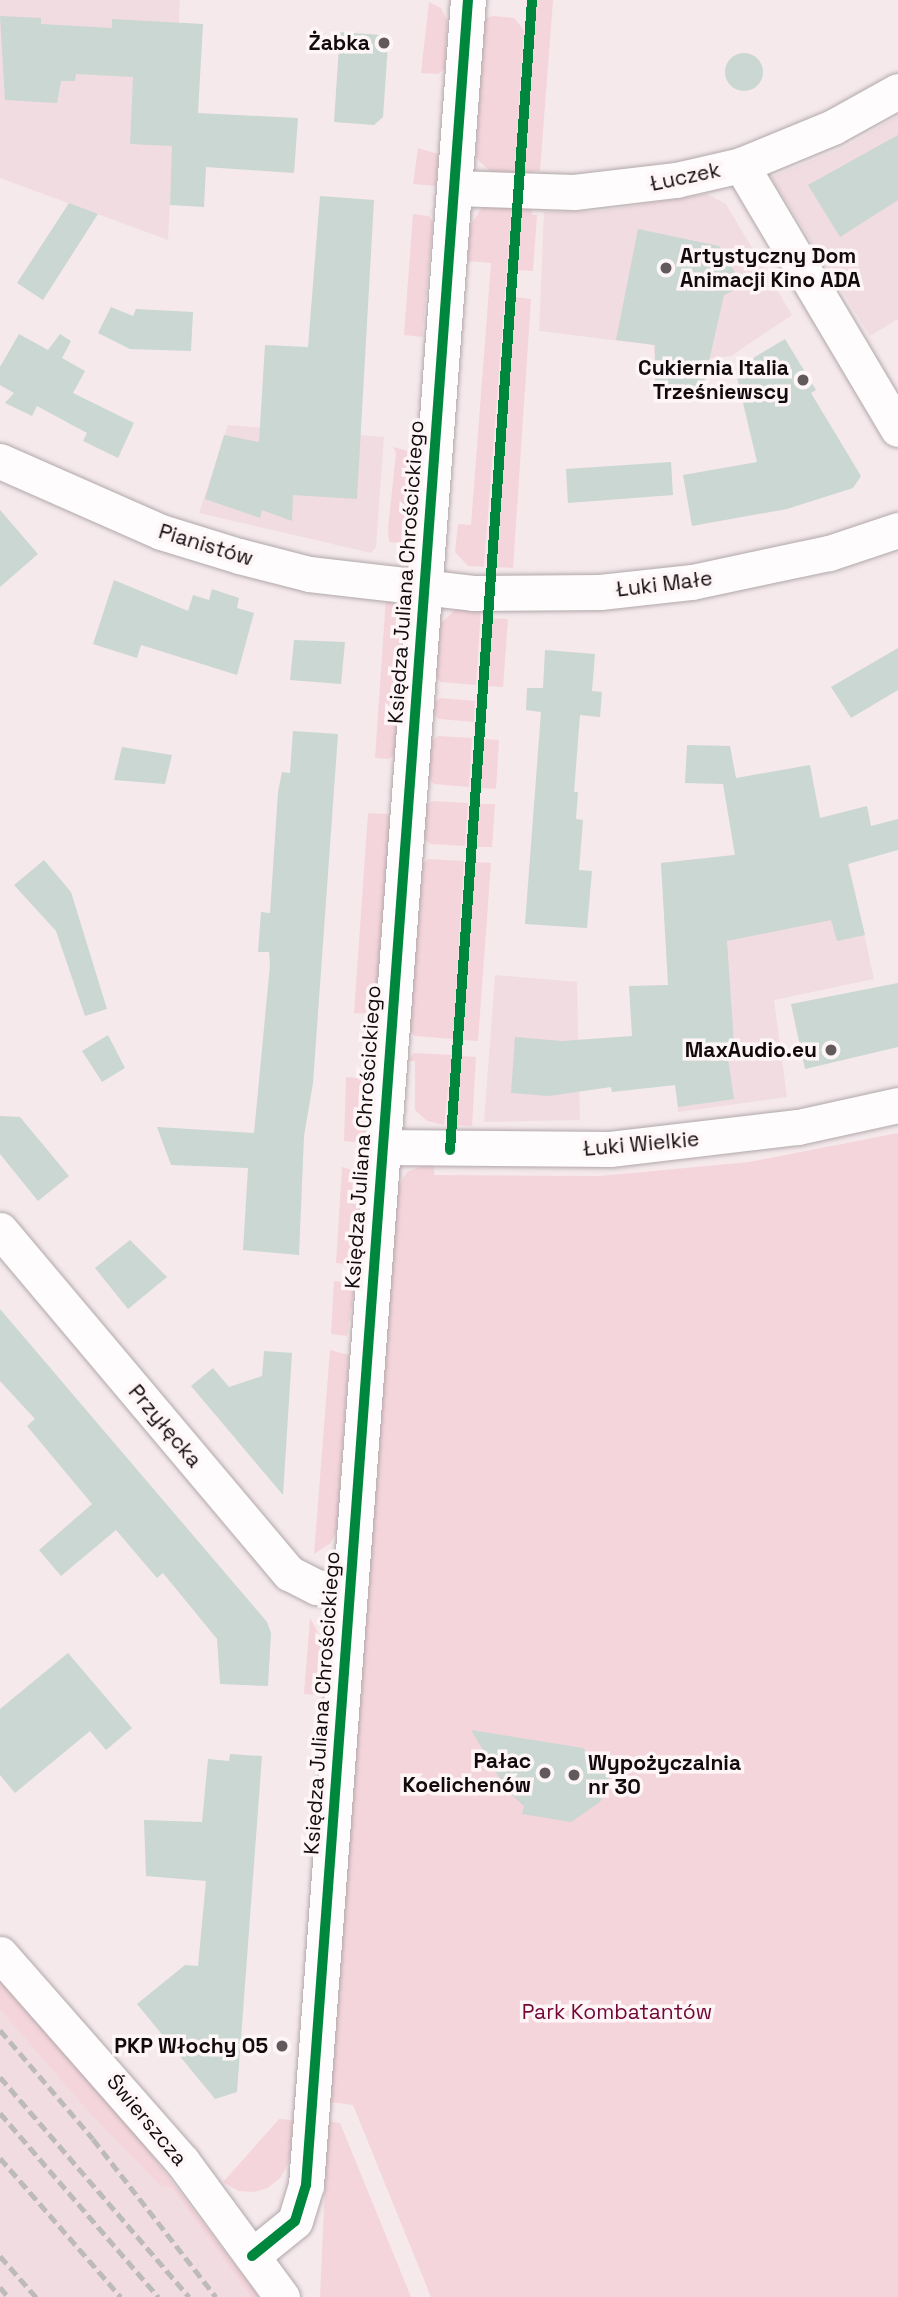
<!DOCTYPE html>
<meta charset="utf-8">
<style>
body{margin:0}
#map{position:relative;width:898px;height:2297px;overflow:hidden;background:#f5e9ec;font-family:"Space Grotesk",sans-serif}
div>[style]{position:absolute}
.built>*{inset:0;background:#f1dce1}
.green>*{inset:0;background:#f5d5dc}
.building>*{inset:0;background:#cad7d2}
.round{border-radius:50%}
.roads{filter:drop-shadow(0 0 2px #b1a8aa) drop-shadow(0 0 2px #b1a8aa)}
.minor>*{height:35px;margin:-17.5px;padding:0 17.5px;transform-origin:17.5px;border-radius:17.5px;background:#fefcfc}
.rail>*{height:5px;margin-top:-2.5px;transform-origin:0;background:repeating-linear-gradient(90deg,#bdbabb 0 10px,transparent 0 15px)}
.cycleway>*{height:10px;margin:-5px;padding:0 5px;transform-origin:5px;border-radius:5px;background:#00873e}
.dots>*{width:19px;height:19px;translate:-50% -50%;box-sizing:border-box;border:4px solid #fef5f7;border-radius:50%}
span{translate:-50% -50%;white-space:nowrap;text-align:center;line-height:1.15;-webkit-text-stroke:7px #fef5f7;paint-order:stroke}
.poi-label{font-size:21px;color:#120b0d;font-weight:700}
.right{translate:-100% -50%;text-align:right}
.left{translate:0 -50%;text-align:left}
.street-label{font-size:21px;color:#120b0d}
.park-label{font-size:21px;color:#720635}
</style>
<div id="map">
<div class="built">
<div style="clip-path:polygon(0 0,180px 0,168px 240px,0 178px)"></div>
<div style="clip-path:polygon(898px 116px,898px 319px,870px 336px,771px 177px,845px 147px)"></div>
<div style="clip-path:polygon(707px 194px,726px 204px,792px 315px,731px 356px,678px 362px,655px 359px,653px 345px,539px 331px,544px 212px,601px 211px)"></div>
<div style="clip-path:polygon(228px 425px,384px 437px,376px 547px,371px 553px,199px 513px)"></div>
<div style="clip-path:polygon(842px 834px,874px 979px,774px 1000px,787px 1097px,678px 1112px,661px 863px,750px 853px)"></div>
<div style="clip-path:polygon(495px 975px,577px 982px,580px 1120px,484px 1122px)"></div>
<div style="clip-path:polygon(0 1995px,172px 2188px,251px 2297px,0 2297px)"></div>
</div>
<div class="green">
<div style="clip-path:polygon(537px 0,553px 0,540px 171px,533px 171px,533px 180px,524px 180px)"></div>
<div style="clip-path:polygon(429px 2px,441px 8px,447px 20px,445px 69px,438px 74px,421px 73px)"></div>
<div style="clip-path:polygon(493px 16px,514px 18px,524px 30px,514px 180px,496px 177px,476px 158px,484px 19px)"></div>
<div style="clip-path:polygon(418px 148px,438px 154px,436px 186px,413px 184px)"></div>
<div style="clip-path:polygon(512px 204px,484px 567px,468px 566px,455px 552px,458px 524px,471px 525px,491px 263px,467px 261px,470px 226px,483px 206px)"></div>
<div style="clip-path:polygon(522px 204px,532px 205px,532px 215px,537px 215px,533px 271px,517px 270px)"></div>
<div style="clip-path:polygon(413px 214px,429px 216px,433px 222px,422px 337px,404px 335px)"></div>
<div style="clip-path:polygon(515px 297px,531px 299px,513px 568px,494px 567px)"></div>
<div style="clip-path:polygon(393px 447px,416px 453px,410px 540px,403px 544px,389px 542px,388px 528px,396px 453px)"></div>
<div style="clip-path:polygon(386px 597px,399px 607px,404px 625px,395px 754px,389px 759px,375px 758px)"></div>
<div style="clip-path:polygon(457px 608px,481px 608px,476px 685px,441px 682px,435px 676px,440px 624px)"></div>
<div style="clip-path:polygon(491px 618px,508px 619px,503px 687px,486px 686px)"></div>
<div style="clip-path:polygon(440px 698px,475px 701px,474px 722px,439px 719px,433px 713px,433px 703px)"></div>
<div style="clip-path:polygon(438px 736px,472px 738px,469px 787px,434px 784px,428px 778px,431px 741px)"></div>
<div style="clip-path:polygon(483px 739px,499px 740px,496px 789px,479px 788px)"></div>
<div style="clip-path:polygon(433px 801px,468px 803px,465px 846px,430px 844px,423px 837px,426px 805px)"></div>
<div style="clip-path:polygon(478px 804px,495px 804px,492px 847px,475px 847px)"></div>
<div style="clip-path:polygon(368px 813px,387px 814px,391px 819px,375px 1011px,370px 1014px,354px 1013px)"></div>
<div style="clip-path:polygon(428px 859px,464px 861px,453px 1039px,415px 1036px,409px 1030px,421px 865px)"></div>
<div style="clip-path:polygon(474px 862px,491px 863px,478px 1041px,462px 1040px)"></div>
<div style="clip-path:polygon(414px 1053px,452px 1055px,444px 1125px,427px 1121px,415px 1110px,415px 1061px,407px 1061px)"></div>
<div style="clip-path:polygon(461px 1056px,476px 1057px,472px 1126px,458px 1125px,456px 1121px)"></div>
<div style="clip-path:polygon(346px 1077px,371px 1079px,366px 1143px,344px 1141px)"></div>
<div style="clip-path:polygon(898px 1133px,898px 2297px,431px 2297px,353px 2105px,329px 2102px,398px 1187px,407px 1172px,425px 1165px,434px 1165px,434px 1175px,600px 1176px,749px 1162px)"></div>
<div style="clip-path:polygon(342px 1167px,363px 1173px,357px 1265px,336px 1263px)"></div>
<div style="clip-path:polygon(334px 1281px,355px 1283px,347px 1336px,331px 1334px)"></div>
<div style="clip-path:polygon(330px 1350px,349px 1355px,337px 1529px,331px 1543px,314px 1554px)"></div>
<div style="clip-path:polygon(310px 1618px,327px 1648px,324px 1692px,320px 1695px,304px 1694px)"></div>
<div style="clip-path:polygon(0 1973px,108px 2097px,259px 2297px,251px 2297px,172px 2188px,160px 2185px,90px 2113px,0 2009px)"></div>
<div style="clip-path:polygon(279px 2119px,293px 2120px,290px 2159px,281px 2177px,268px 2188px,254px 2192px,238px 2191px,223px 2182px)"></div>
<div style="clip-path:polygon(328px 2121px,340px 2123px,411px 2297px,320px 2297px)"></div>
</div>
<div class="building">
<div style="clip-path:polygon(0 16px,41px 18px,41px 24px,112px 28px,112px 19px,203px 24px,198px 113px,298px 118px,294px 173px,206px 167px,204px 207px,170px 205px,172px 146px,130px 144px,133px 77px,76px 74px,75px 81px,61px 81px,57px 103px,5px 100px)"></div>
<div style="clip-path:polygon(340px 32px,381px 35px,388px 44px,383px 117px,374px 125px,334px 122px)"></div>
<div class="round" style="left:725px;top:53px;width:38px;height:38px"></div>
<div style="clip-path:polygon(898px 135px,898px 200px,840px 237px,808px 185px)"></div>
<div style="clip-path:polygon(320px 196px,374px 200px,357px 499px,293px 495px,292px 521px,262px 510px,260px 518px,205px 499px,224px 435px,259px 442px,265px 345px,308px 347px)"></div>
<div style="clip-path:polygon(69px 203px,98px 214px,43px 300px,17px 283px)"></div>
<div style="clip-path:polygon(638px 229px,719px 246px,743px 286px,724px 295px,703px 388px,655px 390px,655px 345px,616px 340px)"></div>
<div style="clip-path:polygon(111px 307px,133px 316px,136px 309px,193px 312px,191px 351px,130px 349px,98px 333px)"></div>
<div style="clip-path:polygon(19px 334px,48px 350px,60px 334px,71px 341px,62px 358px,85px 371px,73px 393px,134px 423px,118px 458px,83px 441px,87px 433px,37px 406px,32px 416px,5px 403px,14px 393px,0 385px,0 367px)"></div>
<div style="clip-path:polygon(785px 339px,816px 390px,811px 393px,861px 476px,853px 488px,787px 509px,692px 526px,683px 475px,757px 462px,735px 369px)"></div>
<div style="clip-path:polygon(671px 462px,673px 495px,568px 503px,566px 469px)"></div>
<div style="clip-path:polygon(0 510px,38px 554px,0 587px)"></div>
<div style="clip-path:polygon(114px 580px,188px 611px,193px 595px,209px 600px,212px 589px,239px 598px,237px 608px,254px 613px,237px 675px,141px 645px,137px 658px,93px 644px)"></div>
<div style="clip-path:polygon(294px 640px,345px 642px,341px 684px,290px 680px)"></div>
<div style="clip-path:polygon(898px 648px,898px 690px,851px 718px,831px 687px)"></div>
<div style="clip-path:polygon(545px 650px,595px 654px,592px 691px,602px 692px,600px 717px,580px 715px,574px 792px,578px 792px,576px 819px,583px 820px,579px 870px,592px 871px,587px 928px,525px 924px,541px 712px,526px 710px,527px 688px,543px 688px)"></div>
<div style="clip-path:polygon(293px 731px,338px 734px,313px 1083px,304px 1136px,299px 1255px,243px 1250px,248px 1168px,171px 1165px,157px 1127px,254px 1133px,270px 965px,269px 952px,258px 952px,261px 912px,270px 913px,278px 792px,282px 772px,290px 773px)"></div>
<div style="clip-path:polygon(687px 745px,730px 746px,736px 778px,810px 765px,820px 818px,867px 806px,871px 826px,898px 819px,898px 850px,848px 864px,865px 935px,837px 941px,831px 920px,727px 941px,735px 1058px,728px 1059px,734px 1099px,678px 1107px,675px 1085px,612px 1092px,611px 1087px,549px 1096px,511px 1093px,515px 1037px,562px 1041px,632px 1036px,629px 986px,668px 985px,661px 863px,735px 855px,723px 784px,685px 783px)"></div>
<div style="clip-path:polygon(122px 747px,172px 755px,165px 784px,114px 780px)"></div>
<div style="clip-path:polygon(44px 860px,71px 892px,107px 1009px,85px 1016px,56px 931px,14px 885px)"></div>
<div style="clip-path:polygon(898px 983px,898px 1047px,805px 1069px,791px 1004px)"></div>
<div style="clip-path:polygon(108px 1035px,125px 1068px,102px 1082px,82px 1051px)"></div>
<div style="clip-path:polygon(0 1116px,20px 1117px,69px 1176px,38px 1201px,0 1154px)"></div>
<div style="clip-path:polygon(130px 1240px,167px 1277px,128px 1309px,95px 1268px)"></div>
<div style="clip-path:polygon(0 1309px,267px 1622px,271px 1633px,268px 1686px,220px 1684px,217px 1639px,163px 1573px,157px 1578px,116px 1530px,61px 1576px,39px 1550px,92px 1504px,27px 1426px,35px 1419px,0 1381px)"></div>
<div style="clip-path:polygon(264px 1351px,292px 1353px,283px 1495px,191px 1386px,213px 1368px,229px 1387px,262px 1376px)"></div>
<div style="clip-path:polygon(68px 1653px,132px 1728px,106px 1750px,90px 1731px,15px 1793px,0 1775px,0 1709px)"></div>
<div style="clip-path:polygon(471px 1730px,583px 1748px,610px 1780px,608px 1787px,600px 1802px,571px 1822px,522px 1814px,524px 1806px,507px 1791px)"></div>
<div style="clip-path:polygon(230px 1754px,262px 1756px,237px 2092px,215px 2099px,137px 2004px,185px 1965px,198px 1966px,206px 1881px,146px 1876px,144px 1820px,202px 1822px,208px 1759px,229px 1761px)"></div>
</div>
<div class="roads">
<div class="minor">
<div style="left:741px;top:165px;width:307px;rotate:59.3deg"></div>
<div style="left:454px;top:188px;width:120px;rotate:1.9deg"></div>
<div style="left:574px;top:192px;width:103px;rotate:-6.7deg"></div>
<div style="left:676px;top:180px;width:67px;rotate:-13deg"></div>
<div style="left:741px;top:165px;width:100px;rotate:-22.4deg"></div>
<div style="left:833px;top:127px;width:74px;rotate:-29deg"></div>
<div style="left:0;top:461px;width:176px;rotate:23.8deg"></div>
<div style="left:161px;top:532px;width:82px;rotate:17.1deg"></div>
<div style="left:239px;top:556px;width:72px;rotate:14.4deg"></div>
<div style="left:309px;top:574px;width:165px;rotate:6.6deg"></div>
<div style="left:473px;top:593px;width:127px;rotate:-0.5deg"></div>
<div style="left:600px;top:592px;width:93px;rotate:-6.2deg"></div>
<div style="left:692px;top:582px;width:140px;rotate:-12deg"></div>
<div style="left:829px;top:553px;width:73px;rotate:-18.4deg"></div>
<div style="left:382px;top:1147px;width:228px;rotate:0.5deg"></div>
<div style="left:610px;top:1149px;width:189px;rotate:-6.7deg"></div>
<div style="left:798px;top:1127px;width:102px;rotate:-12.4deg"></div>
<div style="left:0;top:1230px;width:449px;rotate:49.9deg"></div>
<div style="left:289px;top:1573px;width:31px;rotate:27deg"></div>
<div style="left:317px;top:1587px;width:32px;rotate:7deg"></div>
<div style="left:0;top:1954px;width:276px;rotate:48.7deg"></div>
<div style="left:182px;top:2161px;width:169px;rotate:53.7deg"></div>
<div style="left:252px;top:2256px;width:55px;rotate:-39.1deg"></div>
<div style="left:295px;top:2221px;width:38px;rotate:-73deg"></div>
<div style="left:306px;top:2185px;width:2191px;rotate:-85.76deg"></div>
</div>
</div>
<div class="rail">
<div style="left:0;top:2030px;width:143px;rotate:49.5deg"></div>
<div style="left:93px;top:2139px;width:200px;rotate:52.1deg"></div>
<div style="left:0;top:2077px;width:290px;rotate:49.3deg"></div>
<div style="left:0;top:2113px;width:243px;rotate:49.3deg"></div>
<div style="left:0;top:2158px;width:184px;rotate:49deg"></div>
<div style="left:0;top:2256px;width:55px;rotate:48.7deg"></div>
<div style="left:0;top:2287px;width:13px;rotate:51deg"></div>
</div>
<div class="cycleway">
<div style="left:450px;top:1150px;width:1153px;rotate:-85.92deg"></div>
<div style="left:252px;top:2256px;width:55px;rotate:-39.1deg"></div>
<div style="left:295px;top:2221px;width:38px;rotate:-73deg"></div>
<div style="left:306px;top:2185px;width:2191px;rotate:-85.76deg"></div>
</div>
<div class="dots">
<div style="left:384px;top:43px;background:#61595b"></div>
<div style="left:666px;top:268px;background:#61595b"></div>
<div style="left:803px;top:380px;background:#61595b"></div>
<div style="left:831px;top:1050px;background:#61595b"></div>
<div style="left:545px;top:1773px;background:#61595b"></div>
<div style="left:574px;top:1775px;background:#61595b"></div>
<div style="left:282px;top:2046px;background:#61595b"></div>
</div>
<div class="poi-label">
<span class="right" style="left:370px;top:43px">Żabka</span>
<span class="left" style="left:680px;top:268px">Artystyczny Dom<br>Animacji Kino ADA</span>
<span class="right" style="left:789px;top:380px">Cukiernia Italia<br>Trześniewscy</span>
<span class="right" style="left:817px;top:1050px">MaxAudio.eu</span>
<span class="right" style="left:531px;top:1773px">Pałac<br>Koelichenów</span>
<span class="left" style="left:588px;top:1775px">Wypożyczalnia<br>nr 30</span>
<span class="right" style="left:268px;top:2046px">PKP Włochy 05</span>
</div>
<div class="street-label">
<span style="left:685px;top:177px;rotate:-12deg">Łuczek</span>
<span style="left:206px;top:545px;rotate:17deg">Pianistów</span>
<span style="left:406px;top:572px;rotate:-86deg">Księdza Juliana Chrościckiego</span>
<span style="left:664px;top:584px;rotate:-7deg">Łuki Małe</span>
<span style="left:363px;top:1137px;rotate:-86deg">Księdza Juliana Chrościckiego</span>
<span style="left:641px;top:1144px;rotate:-5deg">Łuki Wielkie</span>
<span style="left:165px;top:1426px;rotate:50deg">Przyłęcka</span>
<span style="left:322px;top:1703px;rotate:-86deg">Księdza Juliana Chrościckiego</span>
<span style="left:147px;top:2120px;rotate:50deg">Świerszcza</span>
</div>
<div class="park-label">
<span style="left:617px;top:2012px">Park Kombatantów</span>
</div>
</div>
